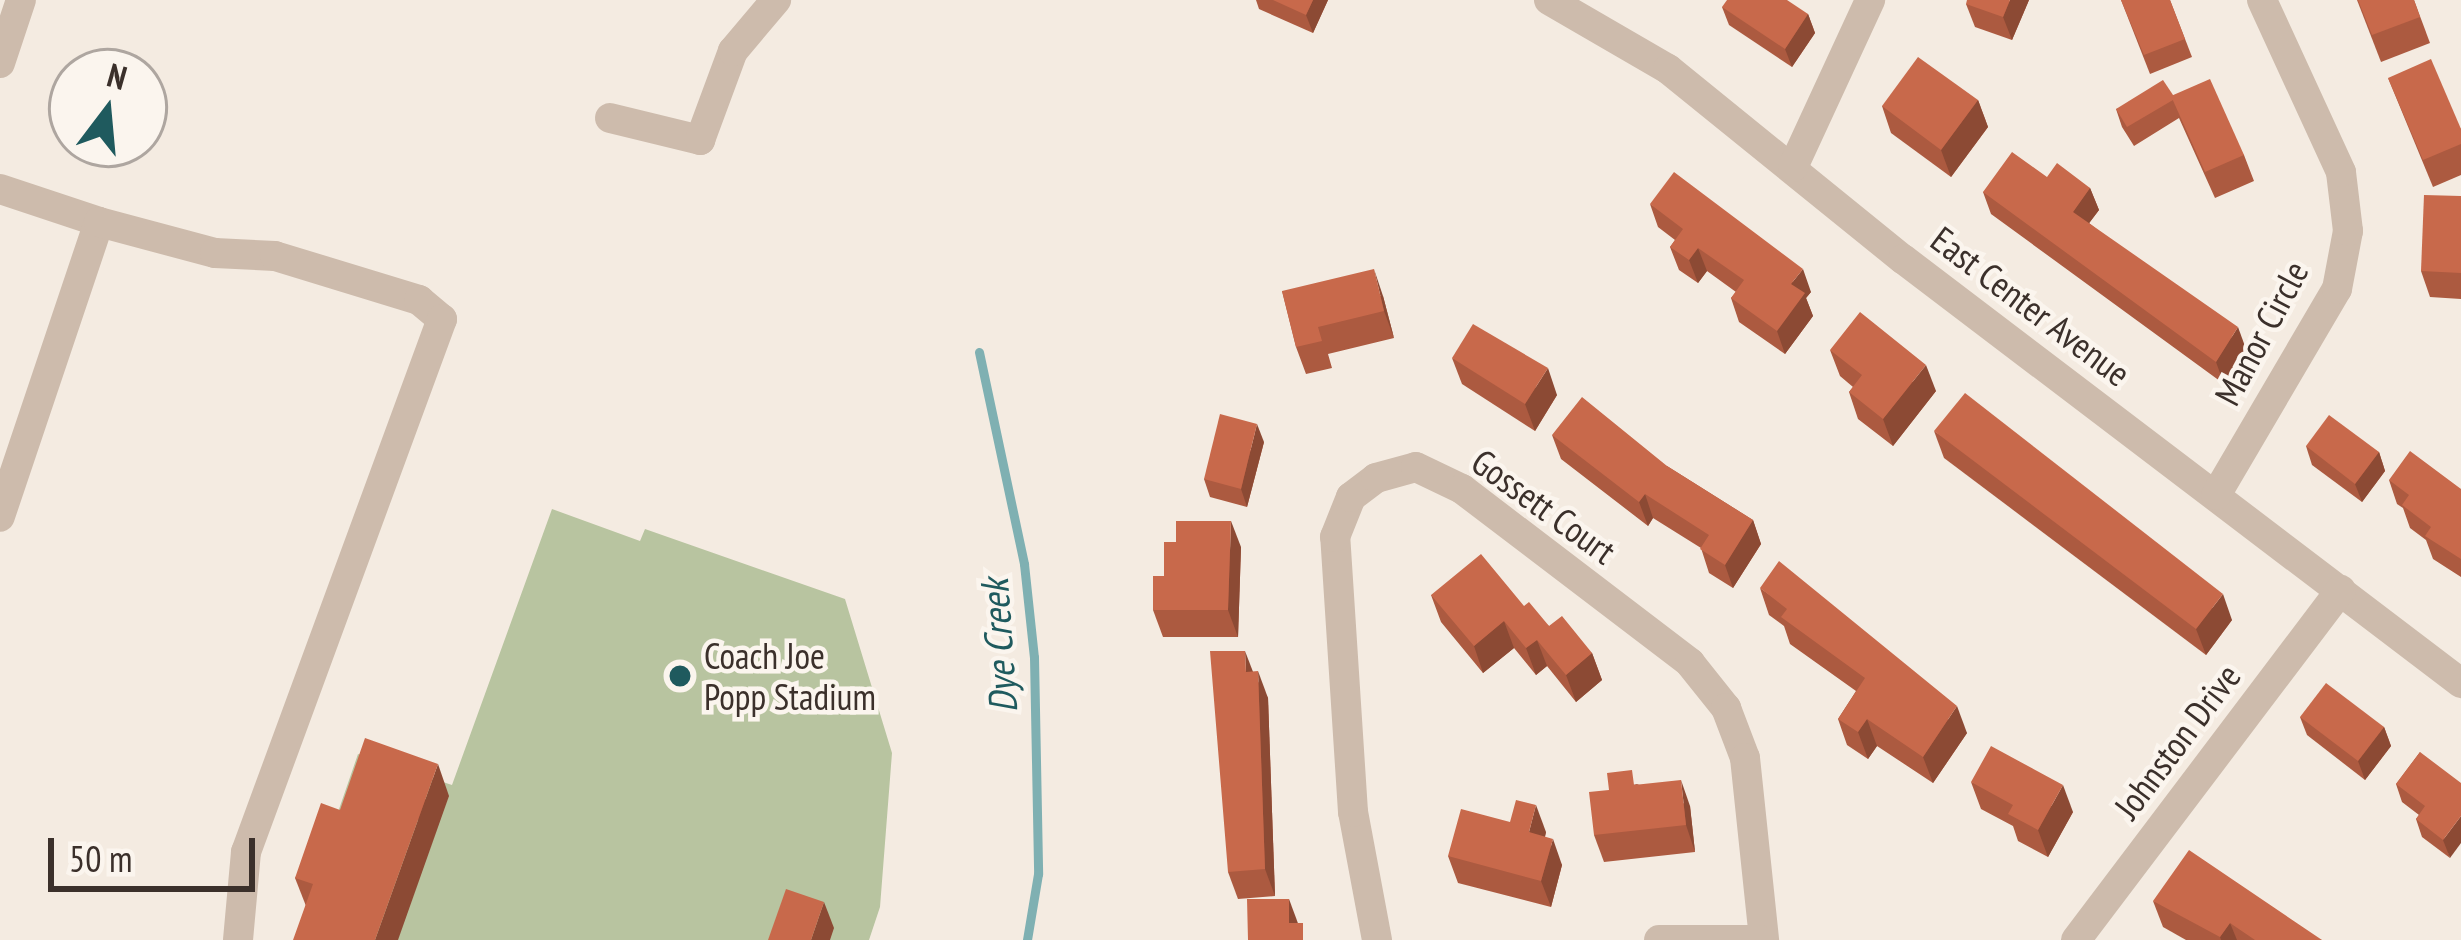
<!DOCTYPE html>
<style>
body{margin:0}
#map{position:relative;width:2461px;height:940px;overflow:hidden;background:#f4ebe1;font-family:"PT Sans Narrow",sans-serif}
div>[style]{position:absolute}
.green>*{inset:0;background:#b8c4a0}
.stream>*{height:9px;margin:-4.5px;padding:0 4.5px;transform-origin:4.5px;border-radius:4.5px;background:#7fb0b2}
.minor>*{height:30px;margin:-15px;padding:0 15px;transform-origin:15px;border-radius:15px;background:#cdbbac}
.wall>*{inset:0;background:#ac5a40}
.shaded-wall>*{inset:0;background:#8c4a34}
.building>*{inset:0;background:#c8694b}
.dots>*{width:33px;height:33px;translate:-50% -50%;box-sizing:border-box;border:6px solid #fbf5ee;border-radius:50%}
span{translate:-50% -50%;white-space:nowrap;text-align:center;line-height:1.15;-webkit-text-stroke:9px #fbf5ee;paint-order:stroke}
.street-label{font-size:36px;color:#3b302b}
.poi-label{font-size:36px;color:#3b302b}
.left{translate:0 -50%;text-align:left}
.water-label{font-size:39px;color:#1f5a5e;font-style:italic}
.north{position:absolute;left:48px;top:48px;width:120px;height:120px;box-sizing:border-box;background:#fbf5ee;border:3px solid #aea6a0;border-radius:50%;rotate:16deg;font-size:33px;font-weight:700;line-height:48px;text-align:center;color:#3b302b}
.north::after{content:'';display:block;margin:auto;width:42px;height:54px;background:#1f5a5e;clip-path:polygon(50% 0,100% 100%,50% 72%,0 100%)}
.scale{position:absolute;left:48px;top:838px;width:207px;height:54px;box-sizing:border-box;border:6px solid #3b302b;border-top:0;padding-left:15px;font-size:36px;line-height:42px;white-space:nowrap;color:#3b302b;-webkit-text-stroke:9px #fbf5ee;paint-order:stroke}
</style>
<div id="map">
<div class="green">
<div style="clip-path:polygon(552px 509px,640px 541px,645px 529px,845px 599px,892px 753px,880px 907px,869px 940px,294px 940px,358px 754px,452px 785px)"></div>
</div>
<div class="stream">
<div style="left:979px;top:352px;width:217px;rotate:78deg"></div>
<div style="left:1024px;top:564px;width:94px;rotate:83.9deg"></div>
<div style="left:1034px;top:657px;width:217px;rotate:88.9deg"></div>
<div style="left:1038px;top:874px;width:67px;rotate:99.5deg"></div>
</div>
<div class="minor">
<div style="left:1549px;top:0;width:138px;rotate:30.1deg"></div>
<div style="left:1668px;top:69px;width:302px;rotate:39deg"></div>
<div style="left:1903px;top:259px;width:701px;rotate:37.23deg"></div>
<div style="left:0;top:63px;width:66px;rotate:-71.6deg"></div>
<div style="left:610px;top:118px;width:93px;rotate:13.7deg"></div>
<div style="left:700px;top:140px;width:95px;rotate:-69.7deg"></div>
<div style="left:733px;top:51px;width:67px;rotate:-49.9deg"></div>
<div style="left:1793px;top:167px;width:184px;rotate:-65.2deg"></div>
<div style="left:0;top:189px;width:104px;rotate:18.4deg"></div>
<div style="left:99px;top:222px;width:311px;rotate:108.6deg"></div>
<div style="left:99px;top:222px;width:120px;rotate:15deg"></div>
<div style="left:215px;top:253px;width:60px;rotate:2.9deg"></div>
<div style="left:275px;top:256px;width:151px;rotate:17deg"></div>
<div style="left:419px;top:300px;width:30px;rotate:40deg"></div>
<div style="left:442px;top:319px;width:568px;rotate:110.19deg"></div>
<div style="left:246px;top:852px;width:88px;rotate:95.2deg"></div>
<div style="left:2216px;top:495px;width:239px;rotate:-59.6deg"></div>
<div style="left:2337px;top:289px;width:59px;rotate:-79.3deg"></div>
<div style="left:2348px;top:231px;width:59px;rotate:-96.8deg"></div>
<div style="left:2341px;top:172px;width:189px;rotate:-114.7deg"></div>
<div style="left:1377px;top:940px;width:130px;rotate:-100.6deg"></div>
<div style="left:1353px;top:812px;width:276px;rotate:-93.7deg"></div>
<div style="left:1335px;top:537px;width:43px;rotate:-68.2deg"></div>
<div style="left:1351px;top:497px;width:31px;rotate:-37deg"></div>
<div style="left:1376px;top:478px;width:41px;rotate:-15.4deg"></div>
<div style="left:1416px;top:467px;width:51px;rotate:25.6deg"></div>
<div style="left:1462px;top:489px;width:287px;rotate:37.3deg"></div>
<div style="left:1690px;top:663px;width:58px;rotate:51.3deg"></div>
<div style="left:1726px;top:708px;width:53px;rotate:69.2deg"></div>
<div style="left:1745px;top:758px;width:183px;rotate:84deg"></div>
<div style="left:1659px;top:940px;width:100px"></div>
<div style="left:2076px;top:940px;width:439px;rotate:-52.9deg"></div>
</div>
<div class="wall">
<div style="clip-path:polygon(1256px 0,1328px 0,1313px 33px,1259px 9px)"></div>
<div style="clip-path:polygon(2029px 0,2012px 40px,1975px 27px,1966px 4px)"></div>
<div style="clip-path:polygon(2121px 0,2170px 0,2192px 57px,2150px 74px)"></div>
<div style="clip-path:polygon(2357px 0,2414px 0,2430px 43px,2381px 62px)"></div>
<div style="clip-path:polygon(1722px 7px,1808px 14px,1815px 33px,1792px 67px,1729px 25px)"></div>
<div style="clip-path:polygon(2388px 78px,2461px 129px,2461px 175px,2433px 187px)"></div>
<div style="clip-path:polygon(2173px 95px,2244px 155px,2254px 181px,2215px 198px,2179px 118px,2134px 146px,2122px 127px,2116px 109px)"></div>
<div style="clip-path:polygon(1978px 100px,1988px 127px,1951px 177px,1891px 133px,1882px 106px)"></div>
<div style="clip-path:polygon(2047px 177px,2090px 188px,2099px 210px,2089px 223px,2246px 349px,2224px 384px,1991px 214px,1983px 192px)"></div>
<div style="clip-path:polygon(2461px 196px,2461px 299px,2430px 297px,2421px 271px)"></div>
<div style="clip-path:polygon(1650px 204px,1811px 292px,1806px 298px,1813px 316px,1785px 354px,1739px 322px,1731px 298px,1736px 292px,1707px 271px,1698px 283px,1679px 270px,1670px 247px,1675px 240px,1658px 227px)"></div>
<div style="clip-path:polygon(1282px 291px,1383px 296px,1394px 338px,1328px 354px,1332px 368px,1306px 374px,1296px 347px)"></div>
<div style="clip-path:polygon(1830px 350px,1936px 391px,1893px 446px,1858px 419px,1849px 392px,1853px 387px,1840px 376px)"></div>
<div style="clip-path:polygon(1452px 358px,1557px 395px,1535px 431px,1462px 384px)"></div>
<div style="clip-path:polygon(1934px 431px,2232px 620px,2206px 655px,1944px 458px)"></div>
<div style="clip-path:polygon(1552px 435px,1667px 466px,1753px 520px,1761px 544px,1733px 588px,1709px 573px,1701px 548px,1653px 518px,1648px 526px,1561px 459px)"></div>
<div style="clip-path:polygon(1264px 442px,1247px 507px,1210px 497px,1204px 479px)"></div>
<div style="clip-path:polygon(2306px 446px,2379px 452px,2385px 471px,2362px 502px,2312px 465px)"></div>
<div style="clip-path:polygon(2389px 480px,2461px 489px,2461px 577px,2433px 559px,2426px 540px,2410px 528px,2403px 508px,2397px 504px)"></div>
<div style="clip-path:polygon(1241px 547px,1238px 637px,1163px 637px,1153px 610px,1164px 576px)"></div>
<div style="clip-path:polygon(1760px 588px,1967px 733px,1933px 783px,1877px 746px,1868px 759px,1847px 745px,1838px 719px,1856px 691px,1790px 644px,1784px 626px,1769px 615px)"></div>
<div style="clip-path:polygon(1431px 595px,1524px 606px,1549px 626px,1592px 653px,1602px 680px,1576px 702px,1547px 666px,1536px 675px,1514px 648px,1483px 673px,1441px 622px)"></div>
<div style="clip-path:polygon(1252px 671px,1268px 698px,1275px 896px,1238px 899px,1228px 872px)"></div>
<div style="clip-path:polygon(2300px 717px,2384px 727px,2391px 746px,2365px 780px,2307px 735px)"></div>
<div style="clip-path:polygon(2420px 752px,2450px 858px,2422px 837px,2416px 819px,2419px 815px,2402px 802px,2396px 784px)"></div>
<div style="clip-path:polygon(1971px 782px,2073px 812px,2048px 857px,2018px 841px,2013px 826px,1981px 809px)"></div>
<div style="clip-path:polygon(1637px 784px,1690px 806px,1695px 852px,1604px 862px,1594px 835px,1609px 790px)"></div>
<div style="clip-path:polygon(449px 796px,306px 906px,295px 878px,340px 810px)"></div>
<div style="clip-path:polygon(1546px 832px,1545px 837px,1562px 865px,1551px 907px,1458px 883px,1448px 856px)"></div>
<div style="clip-path:polygon(2153px 901px,2322px 940px,2186px 940px,2163px 927px)"></div>
</div>
<div class="shaded-wall">
<div style="clip-path:polygon(1313px 0,1328px 0,1313px 33px,1306px 15px)"></div>
<div style="clip-path:polygon(2010px 0,2029px 0,2012px 40px,2003px 17px)"></div>
<div style="clip-path:polygon(1808px 14px,1815px 33px,1792px 67px,1785px 49px)"></div>
<div style="clip-path:polygon(1978px 100px,1988px 127px,1951px 177px,1941px 150px)"></div>
<div style="clip-path:polygon(2090px 188px,2099px 210px,2081px 234px,2073px 212px)"></div>
<div style="clip-path:polygon(1698px 248px,1707px 271px,1698px 283px,1689px 260px)"></div>
<div style="clip-path:polygon(1374px 269px,1383px 296px,1394px 338px,1384px 311px)"></div>
<div style="clip-path:polygon(1803px 269px,1811px 292px,1806px 298px,1813px 316px,1785px 354px,1777px 331px,1791px 284px)"></div>
<div style="clip-path:polygon(2238px 327px,2246px 349px,2224px 384px,2216px 362px)"></div>
<div style="clip-path:polygon(1926px 365px,1936px 391px,1893px 446px,1883px 419px)"></div>
<div style="clip-path:polygon(1548px 368px,1557px 395px,1535px 431px,1525px 404px)"></div>
<div style="clip-path:polygon(1257px 424px,1264px 442px,1247px 507px,1241px 489px)"></div>
<div style="clip-path:polygon(2379px 452px,2385px 471px,2362px 502px,2355px 484px)"></div>
<div style="clip-path:polygon(1645px 494px,1653px 518px,1648px 526px,1639px 502px)"></div>
<div style="clip-path:polygon(1753px 520px,1761px 544px,1733px 588px,1725px 565px)"></div>
<div style="clip-path:polygon(1231px 521px,1241px 547px,1238px 637px,1228px 610px)"></div>
<div style="clip-path:polygon(2223px 594px,2232px 620px,2206px 655px,2196px 629px)"></div>
<div style="clip-path:polygon(1504px 621px,1514px 648px,1483px 673px,1474px 646px)"></div>
<div style="clip-path:polygon(1537px 640px,1547px 666px,1536px 675px,1526px 648px)"></div>
<div style="clip-path:polygon(1245px 651px,1255px 677px,1246px 672px)"></div>
<div style="clip-path:polygon(1592px 653px,1602px 680px,1576px 702px,1566px 675px)"></div>
<div style="clip-path:polygon(1258px 671px,1268px 698px,1275px 896px,1265px 869px)"></div>
<div style="clip-path:polygon(1957px 706px,1967px 733px,1933px 783px,1923px 757px)"></div>
<div style="clip-path:polygon(1867px 719px,1877px 746px,1868px 759px,1858px 732px)"></div>
<div style="clip-path:polygon(2384px 727px,2391px 746px,2365px 780px,2358px 761px)"></div>
<div style="clip-path:polygon(438px 764px,449px 796px,398px 940px,375px 940px)"></div>
<div style="clip-path:polygon(1681px 780px,1690px 806px,1695px 852px,1686px 825px)"></div>
<div style="clip-path:polygon(2063px 785px,2073px 812px,2048px 857px,2038px 830px)"></div>
<div style="clip-path:polygon(1536px 805px,1546px 832px,1539px 859px,1529px 832px)"></div>
<div style="clip-path:polygon(2461px 816px,2461px 843px,2450px 858px,2443px 840px)"></div>
<div style="clip-path:polygon(1553px 839px,1562px 865px,1551px 907px,1541px 881px)"></div>
<div style="clip-path:polygon(1289px 899px,1299px 926px,1289px 923px)"></div>
<div style="clip-path:polygon(824px 902px,834px 928px,830px 940px,811px 940px)"></div>
<div style="clip-path:polygon(2230px 923px,2237px 940px,2221px 940px,2220px 937px)"></div>
</div>
<div class="building">
<div style="clip-path:polygon(1273px 0,1313px 0,1306px 15px)"></div>
<div style="clip-path:polygon(1727px 0,1787px 0,1808px 14px,1785px 49px,1722px 7px)"></div>
<div style="clip-path:polygon(1967px 0,2010px 0,2003px 17px,1966px 4px)"></div>
<div style="clip-path:polygon(2121px 0,2170px 0,2185px 39px,2144px 55px)"></div>
<div style="clip-path:polygon(2358px 0,2414px 0,2420px 17px,2372px 35px)"></div>
<div style="clip-path:polygon(1918px 57px,1978px 100px,1941px 150px,1882px 106px)"></div>
<div style="clip-path:polygon(2431px 59px,2461px 129px,2461px 144px,2423px 160px,2388px 78px)"></div>
<div style="clip-path:polygon(2210px 79px,2244px 155px,2205px 172px,2171px 96px)"></div>
<div style="clip-path:polygon(2163px 80px,2173px 95px,2173px 100px,2127px 127px,2116px 109px)"></div>
<div style="clip-path:polygon(2012px 152px,2047px 177px,2057px 163px,2090px 188px,2073px 212px,2238px 327px,2216px 362px,1983px 192px)"></div>
<div style="clip-path:polygon(1674px 172px,1803px 269px,1791px 284px,1805px 293px,1777px 331px,1731px 298px,1744px 280px,1698px 248px,1689px 260px,1670px 247px,1683px 229px,1650px 204px)"></div>
<div style="clip-path:polygon(2424px 195px,2461px 196px,2461px 273px,2421px 271px)"></div>
<div style="clip-path:polygon(1374px 269px,1384px 311px,1318px 327px,1322px 341px,1296px 347px,1282px 291px)"></div>
<div style="clip-path:polygon(1860px 312px,1926px 365px,1883px 419px,1849px 392px,1862px 375px,1830px 350px)"></div>
<div style="clip-path:polygon(1473px 324px,1548px 368px,1525px 404px,1452px 358px)"></div>
<div style="clip-path:polygon(1965px 393px,2223px 594px,2196px 629px,1934px 431px)"></div>
<div style="clip-path:polygon(1582px 397px,1667px 466px,1753px 520px,1725px 565px,1700px 549px,1709px 535px,1645px 494px,1639px 502px,1552px 435px)"></div>
<div style="clip-path:polygon(1220px 414px,1257px 424px,1241px 489px,1204px 479px)"></div>
<div style="clip-path:polygon(2329px 415px,2379px 452px,2355px 484px,2306px 446px)"></div>
<div style="clip-path:polygon(2410px 451px,2461px 489px,2461px 559px,2425px 536px,2431px 527px,2402px 505px,2409px 495px,2389px 480px)"></div>
<div style="clip-path:polygon(1176px 521px,1231px 521px,1228px 610px,1153px 610px,1153px 576px,1164px 576px,1164px 542px,1176px 542px)"></div>
<div style="clip-path:polygon(1481px 554px,1524px 606px,1529px 602px,1549px 626px,1562px 616px,1592px 653px,1566px 675px,1537px 640px,1526px 648px,1504px 621px,1474px 646px,1431px 595px)"></div>
<div style="clip-path:polygon(1779px 561px,1957px 706px,1923px 757px,1867px 719px,1858px 732px,1838px 719px,1865px 678px,1781px 617px,1787px 609px,1760px 588px)"></div>
<div style="clip-path:polygon(1210px 651px,1245px 651px,1246px 672px,1258px 671px,1265px 869px,1228px 872px)"></div>
<div style="clip-path:polygon(2326px 683px,2384px 727px,2358px 761px,2300px 717px)"></div>
<div style="clip-path:polygon(365px 738px,438px 764px,375px 940px,293px 940px,313px 884px,295px 878px,321px 803px,340px 810px)"></div>
<div style="clip-path:polygon(1991px 746px,2063px 785px,2038px 830px,2008px 814px,2013px 805px,1971px 782px)"></div>
<div style="clip-path:polygon(2420px 752px,2461px 783px,2461px 816px,2443px 840px,2416px 819px,2425px 806px,2396px 784px)"></div>
<div style="clip-path:polygon(1632px 770px,1634px 785px,1681px 780px,1686px 825px,1594px 835px,1589px 792px,1609px 790px,1607px 773px)"></div>
<div style="clip-path:polygon(1516px 800px,1536px 805px,1529px 832px,1553px 839px,1541px 881px,1448px 856px,1461px 809px,1510px 822px)"></div>
<div style="clip-path:polygon(2189px 850px,2322px 940px,2255px 940px,2230px 923px,2220px 937px,2153px 901px)"></div>
<div style="clip-path:polygon(786px 889px,824px 902px,811px 940px,768px 940px)"></div>
<div style="clip-path:polygon(1247px 899px,1289px 899px,1289px 923px,1303px 923px,1303px 940px,1248px 940px)"></div>
</div>
<div class="dots">
<div style="left:680px;top:676px;background:#1f5a5e"></div>
</div>
<div class="street-label">
<span style="left:2031px;top:306px;rotate:37deg">East Center Avenue</span>
<span style="left:2261px;top:333px;rotate:-62deg">Manor Circle</span>
<span style="left:1544px;top:506px;rotate:36deg">Gossett Court</span>
<span style="left:2177px;top:741px;rotate:-53deg">Johnston Drive</span>
</div>
<div class="poi-label">
<span class="left" style="left:704px;top:676px">Coach Joe<br>Popp Stadium</span>
</div>
<div class="water-label">
<span style="left:999px;top:646px;rotate:-94deg">Dye Creek</span>
</div>
<div class="north">N</div>
<div class="scale">50 m</div>
</div>
